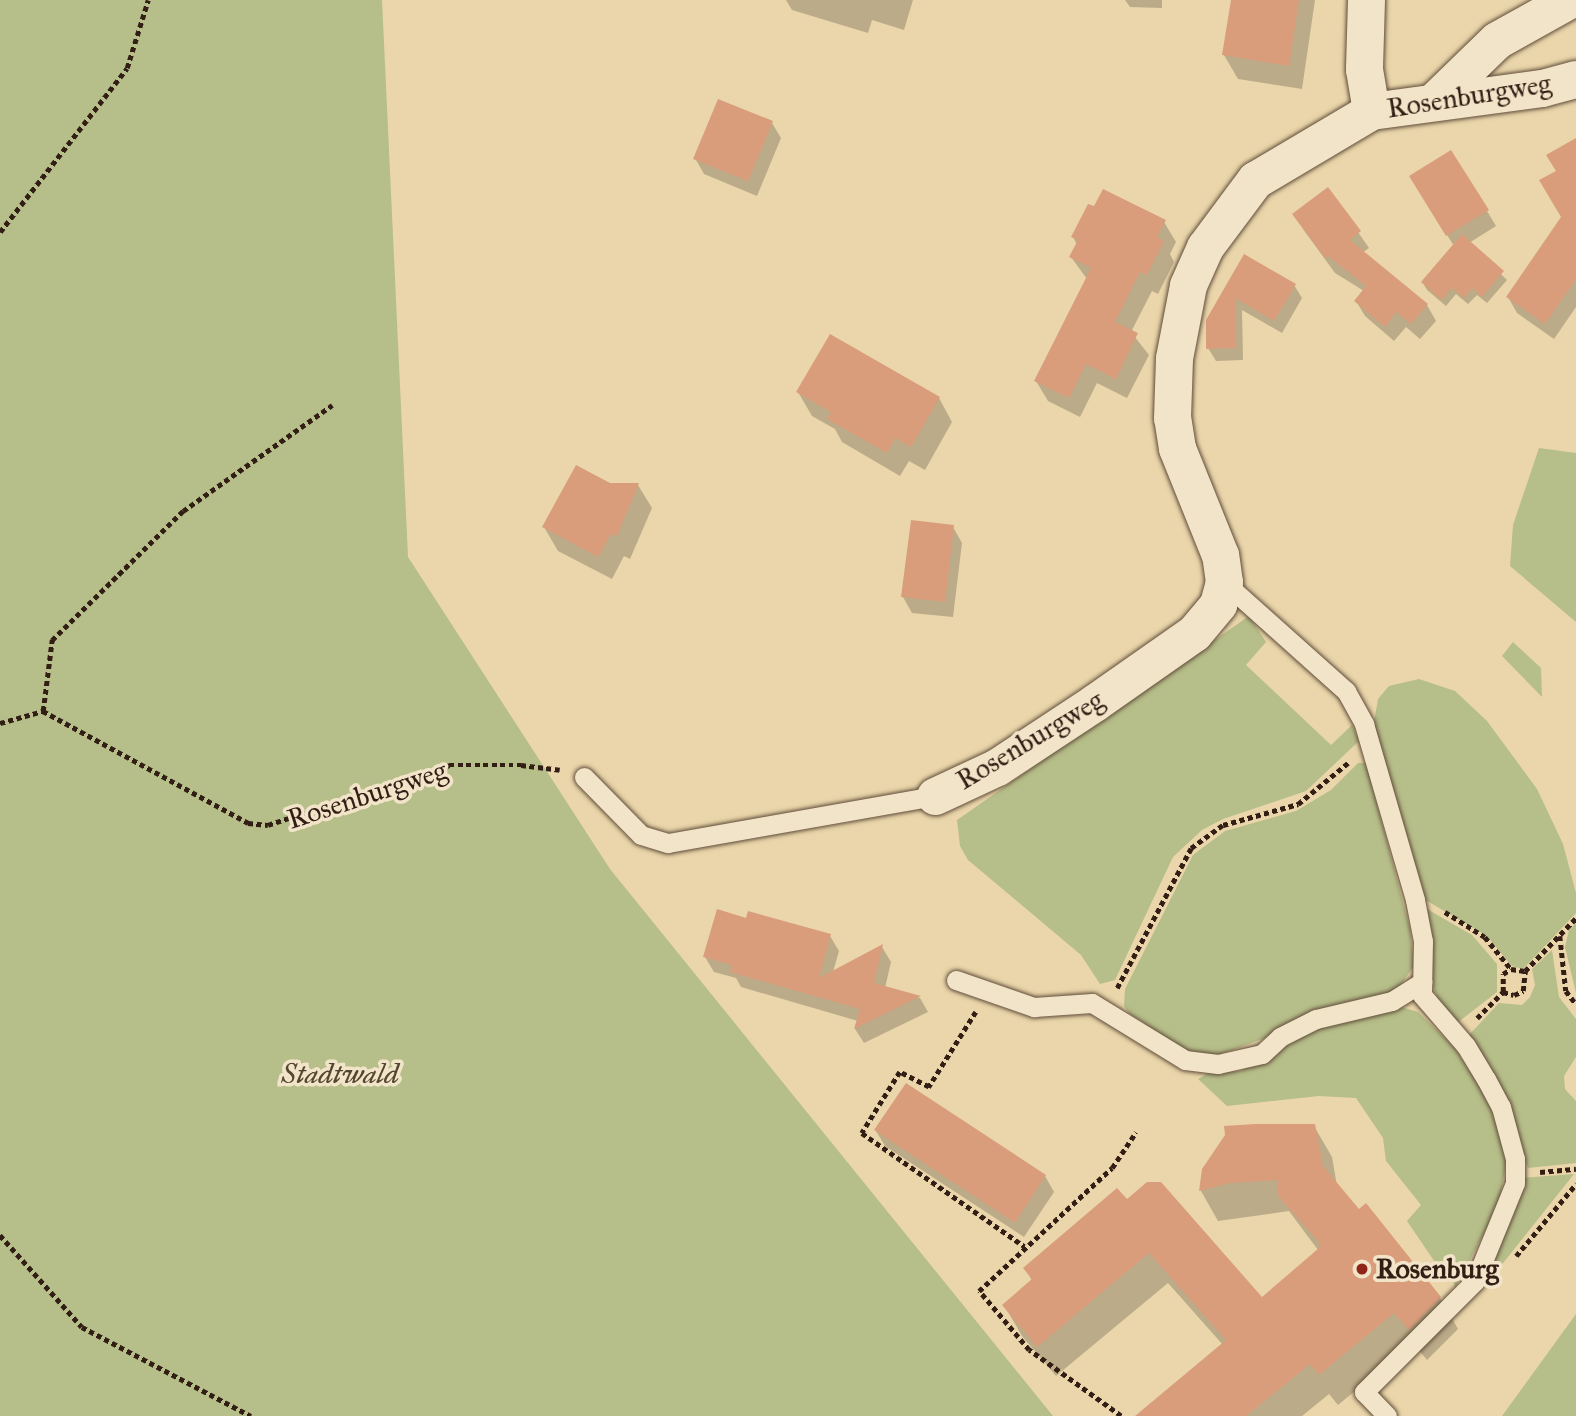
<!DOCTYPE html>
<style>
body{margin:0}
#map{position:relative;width:1576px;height:1416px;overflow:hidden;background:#ead6aa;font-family:"IM FELL Great Primer",serif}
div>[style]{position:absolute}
.green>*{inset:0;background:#b6be89}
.shadow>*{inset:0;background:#0003}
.building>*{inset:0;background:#d99d7c}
.path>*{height:4.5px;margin-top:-2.25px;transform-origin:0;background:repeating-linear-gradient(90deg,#321e14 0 5px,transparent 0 8.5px)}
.roads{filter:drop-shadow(0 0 2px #604c3a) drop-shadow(0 0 2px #604c3a)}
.lane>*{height:19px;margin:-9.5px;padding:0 9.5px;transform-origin:9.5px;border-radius:9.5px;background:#f1e4c8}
.street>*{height:37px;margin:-18.5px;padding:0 18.5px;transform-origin:18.5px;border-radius:18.5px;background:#f1e4c8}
.dots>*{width:19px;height:19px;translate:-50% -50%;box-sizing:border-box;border:4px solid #f1e4c8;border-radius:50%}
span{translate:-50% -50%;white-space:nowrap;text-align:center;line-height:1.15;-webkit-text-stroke:7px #f1e4c8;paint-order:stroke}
.street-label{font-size:28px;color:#321e14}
.park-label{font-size:28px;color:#534631;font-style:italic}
.poi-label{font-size:28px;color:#321e14;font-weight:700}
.left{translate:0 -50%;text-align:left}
</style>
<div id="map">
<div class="green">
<div style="clip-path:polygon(0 0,382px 0,408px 557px,610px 869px,1053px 1416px,0 1416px)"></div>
<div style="clip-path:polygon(1539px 448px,1576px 453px,1576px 622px,1510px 566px,1513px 525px)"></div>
<div style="clip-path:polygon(1249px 616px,1266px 642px,1246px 665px,1331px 745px,1352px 725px,1359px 741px,1306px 791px,1223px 819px,1202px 830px,1173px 857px,1115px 980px,1100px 984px,1081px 955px,968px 860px,960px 846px,957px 820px)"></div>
<div style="clip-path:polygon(1513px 642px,1541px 668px,1542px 697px,1502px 656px)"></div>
<div style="clip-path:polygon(1419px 679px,1455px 691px,1487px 721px,1537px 789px,1563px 844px,1576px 893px,1576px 913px,1523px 969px,1512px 966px,1487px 936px,1422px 898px,1374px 722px,1378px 699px,1389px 686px)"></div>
<div style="clip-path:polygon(1358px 763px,1366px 763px,1410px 929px,1414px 966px,1397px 990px,1210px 1058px,1187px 1053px,1129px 1013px,1124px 1006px,1125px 989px,1193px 855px,1225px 831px,1296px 811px,1331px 790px)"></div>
<div style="clip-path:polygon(1427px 909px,1472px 935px,1497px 964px,1497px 992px,1457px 1023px,1439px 1002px,1433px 986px)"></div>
<div style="clip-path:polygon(1576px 923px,1576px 993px,1565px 947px,1569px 930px)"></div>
<div style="clip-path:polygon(1552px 950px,1559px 997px,1576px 1019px,1576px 1057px,1564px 1076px,1565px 1089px,1576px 1101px,1576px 1163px,1528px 1168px,1469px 1035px,1499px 1003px,1522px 1005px,1530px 997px,1535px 985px,1532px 969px)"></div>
<div style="clip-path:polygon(1398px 1006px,1418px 1012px,1454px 1047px,1491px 1103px,1507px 1157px,1499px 1205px,1455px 1288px,1450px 1264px,1441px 1271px,1407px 1221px,1421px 1205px,1386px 1161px,1383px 1138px,1356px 1098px,1319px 1096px,1227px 1106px,1198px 1079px,1209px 1073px,1241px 1071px,1311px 1031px)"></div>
<div style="clip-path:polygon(1574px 1174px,1488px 1282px,1478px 1284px,1521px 1178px)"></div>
<div style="clip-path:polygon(1576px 1314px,1576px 1416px,1502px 1416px)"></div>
</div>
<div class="shadow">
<div style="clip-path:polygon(786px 0,913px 0,904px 30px,872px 20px,868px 33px,792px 10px)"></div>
<div style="clip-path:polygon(1125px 0,1162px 0,1162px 8px,1130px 7px)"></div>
<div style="clip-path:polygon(1233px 0,1315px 0,1302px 89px,1238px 79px,1224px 55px)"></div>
<div style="clip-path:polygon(772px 123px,781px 138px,757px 196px,704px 174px,695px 158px)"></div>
<div style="clip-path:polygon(1576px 139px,1576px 307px,1554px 339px,1517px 313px,1508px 297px,1563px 217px,1558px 172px)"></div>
<div style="clip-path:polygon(1328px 189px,1369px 248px,1362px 253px,1427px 305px,1436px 321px,1420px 339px,1406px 327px,1394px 341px,1365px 316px,1356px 301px,1364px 291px,1335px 273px,1303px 229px,1294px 214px)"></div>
<div style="clip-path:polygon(1420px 192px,1487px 211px,1496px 226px,1469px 243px,1507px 280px,1487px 303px,1477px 295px,1468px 304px,1456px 294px,1446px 306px,1427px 290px,1423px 283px,1454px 246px)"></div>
<div style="clip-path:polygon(1164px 222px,1176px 242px,1170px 254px,1174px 262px,1158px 294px,1152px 291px,1131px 332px,1149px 355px,1127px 398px,1097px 383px,1080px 417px,1048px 401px,1036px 381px,1087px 279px,1071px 257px,1077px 245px,1073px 237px)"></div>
<div style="clip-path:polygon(1245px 256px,1294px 285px,1302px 298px,1282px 333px,1242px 310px,1243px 360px,1216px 361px,1208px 348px)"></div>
<div style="clip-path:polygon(798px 392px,939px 398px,952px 422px,925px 470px,909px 461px,900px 476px,842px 442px,835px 429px,812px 416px)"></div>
<div style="clip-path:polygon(610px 485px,638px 485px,652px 508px,630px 559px,624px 556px,612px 579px,558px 551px,544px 527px)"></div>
<div style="clip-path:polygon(953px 527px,962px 543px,953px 617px,912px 613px,903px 597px)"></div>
<div style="clip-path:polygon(747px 920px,830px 936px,839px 951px,833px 972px,882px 947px,891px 962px,885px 988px,920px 998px,928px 1012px,864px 1043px,855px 1029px,858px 1021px,741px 987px,736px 978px,714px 972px,705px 957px)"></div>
<div style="clip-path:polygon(1314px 1126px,1332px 1157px,1337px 1186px,1359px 1211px,1365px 1206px,1440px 1298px,1458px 1329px,1427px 1360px,1413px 1343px,1338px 1405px,1329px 1394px,1302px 1416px,1152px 1416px,1223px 1345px,1168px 1283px,1056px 1376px,1022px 1336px,1004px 1305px,1032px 1281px,1025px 1268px,1126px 1202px,1262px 1300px,1318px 1250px,1289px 1211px,1218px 1221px,1201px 1191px,1204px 1169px)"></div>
<div style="clip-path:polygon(876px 1131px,1045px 1176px,1054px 1192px,1024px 1237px,885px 1146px)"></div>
</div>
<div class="building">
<div style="clip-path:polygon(1231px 0,1299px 0,1289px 66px,1222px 55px)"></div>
<div style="clip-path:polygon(718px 99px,773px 121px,748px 181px,693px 159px)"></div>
<div style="clip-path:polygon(1576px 138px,1576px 279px,1545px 324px,1506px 297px,1561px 217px,1539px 180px,1556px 171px,1546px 155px)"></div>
<div style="clip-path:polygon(1451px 150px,1489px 210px,1446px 236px,1409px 176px)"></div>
<div style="clip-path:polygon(1328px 187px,1361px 231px,1350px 240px,1428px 304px,1411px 324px,1396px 312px,1385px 327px,1354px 301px,1366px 286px,1328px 256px,1325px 258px,1292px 214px)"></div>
<div style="clip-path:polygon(1103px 189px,1166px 220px,1157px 237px,1164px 241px,1147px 275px,1140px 272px,1115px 322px,1138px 333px,1116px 379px,1086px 364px,1069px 398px,1034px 381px,1091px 268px,1069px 257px,1078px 240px,1071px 237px,1088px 204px,1094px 206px)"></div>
<div style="clip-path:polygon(1462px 234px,1504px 271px,1482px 297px,1472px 288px,1464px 298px,1452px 288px,1441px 300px,1421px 282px)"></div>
<div style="clip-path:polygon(1244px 254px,1296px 284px,1274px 321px,1235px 298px,1236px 348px,1206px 349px,1206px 320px)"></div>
<div style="clip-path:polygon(830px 334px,940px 397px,911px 447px,895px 438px,887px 453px,827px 419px,831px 412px,796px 392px)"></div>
<div style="clip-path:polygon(576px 465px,610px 483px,639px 483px,617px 536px,611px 534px,598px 557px,542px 527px)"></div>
<div style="clip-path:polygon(911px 520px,954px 525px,945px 602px,901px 597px)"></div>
<div style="clip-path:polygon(717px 909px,746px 918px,748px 911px,831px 934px,819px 978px,883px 944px,874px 983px,921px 996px,854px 1029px,860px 1009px,730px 972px,732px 965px,703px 957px)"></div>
<div style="clip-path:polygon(906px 1083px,1046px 1175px,1015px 1223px,874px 1130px)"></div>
<div style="clip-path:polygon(1255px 1124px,1315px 1124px,1323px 1166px,1359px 1209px,1366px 1203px,1441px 1297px,1409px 1330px,1394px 1313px,1319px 1375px,1310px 1364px,1246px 1416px,1135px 1416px,1226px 1340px,1149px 1253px,1037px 1347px,1002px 1305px,1032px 1279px,1023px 1268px,1117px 1188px,1127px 1199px,1147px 1182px,1161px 1182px,1262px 1297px,1319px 1248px,1319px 1242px,1278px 1196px,1278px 1180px,1230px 1183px,1199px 1191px,1202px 1169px,1225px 1135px,1224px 1126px)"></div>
</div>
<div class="path">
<div style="left:0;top:232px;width:207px;rotate:-52.2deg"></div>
<div style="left:127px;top:68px;width:71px;rotate:-72.8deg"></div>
<div style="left:43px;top:711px;width:72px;rotate:-82.8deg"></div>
<div style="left:52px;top:640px;width:184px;rotate:-44.6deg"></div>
<div style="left:183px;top:511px;width:183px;rotate:-35.4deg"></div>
<div style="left:0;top:723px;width:45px;rotate:-15.6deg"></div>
<div style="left:43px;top:711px;width:234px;rotate:28.6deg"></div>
<div style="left:248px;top:823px;width:20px;rotate:6deg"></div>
<div style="left:268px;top:825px;width:191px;rotate:-18.3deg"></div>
<div style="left:449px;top:765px;width:72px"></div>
<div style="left:521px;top:765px;width:39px;rotate:7deg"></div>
<div style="left:1445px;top:912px;width:47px;rotate:32deg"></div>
<div style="left:1485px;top:937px;width:41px;rotate:50.9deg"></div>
<div style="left:1560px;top:936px;width:55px;rotate:83.8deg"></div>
<div style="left:1566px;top:991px;width:16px;rotate:52deg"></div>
<div style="left:1117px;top:988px;width:158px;rotate:-62.1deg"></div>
<div style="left:1191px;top:848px;width:39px;rotate:-36deg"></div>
<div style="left:1223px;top:825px;width:78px;rotate:-15.6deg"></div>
<div style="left:1298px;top:804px;width:65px;rotate:-39.4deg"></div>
<div style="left:1503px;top:992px;width:18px;rotate:-90deg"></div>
<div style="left:1503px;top:974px;width:9px;rotate:-32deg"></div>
<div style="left:1511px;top:969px;width:14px;rotate:8deg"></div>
<div style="left:976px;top:1012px;width:89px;rotate:122.1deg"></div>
<div style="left:929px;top:1087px;width:33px;rotate:-153deg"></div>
<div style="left:900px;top:1072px;width:72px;rotate:121.9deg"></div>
<div style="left:862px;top:1133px;width:198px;rotate:34.9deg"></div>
<div style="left:1477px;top:1018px;width:37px;rotate:-45deg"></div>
<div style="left:1503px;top:992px;width:11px;rotate:15deg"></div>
<div style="left:1514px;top:995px;width:10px;rotate:-24deg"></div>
<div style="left:1523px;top:991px;width:20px;rotate:-84deg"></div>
<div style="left:1525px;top:971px;width:74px;rotate:-46.1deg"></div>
<div style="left:1540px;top:1172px;width:36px;rotate:-5deg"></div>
<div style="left:0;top:1235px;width:123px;rotate:48.3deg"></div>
<div style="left:82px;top:1327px;width:191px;rotate:27.8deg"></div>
<div style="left:1516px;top:1256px;width:94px;rotate:-50.2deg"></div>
<div style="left:1121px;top:1416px;width:113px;rotate:-144.3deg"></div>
<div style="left:1029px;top:1350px;width:77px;rotate:-130.3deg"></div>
<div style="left:979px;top:1291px;width:181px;rotate:-42.8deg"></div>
<div style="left:1112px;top:1168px;width:43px;rotate:-56.3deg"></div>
</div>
<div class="roads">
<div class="lane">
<div style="left:1224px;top:582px;width:164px;rotate:41.8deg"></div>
<div style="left:1346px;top:691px;width:38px;rotate:61deg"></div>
<div style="left:1364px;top:724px;width:183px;rotate:73.8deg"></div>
<div style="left:1415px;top:900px;width:42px;rotate:79deg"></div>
<div style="left:1423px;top:941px;width:54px;rotate:91.1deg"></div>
<div style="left:1422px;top:995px;width:67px;rotate:49.2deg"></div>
<div style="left:1466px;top:1046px;width:39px;rotate:59deg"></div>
<div style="left:1486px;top:1079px;width:32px;rotate:62deg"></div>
<div style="left:1501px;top:1107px;width:54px;rotate:74.9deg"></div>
<div style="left:1515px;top:1159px;width:24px;rotate:90deg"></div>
<div style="left:1515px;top:1183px;width:106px;rotate:112.2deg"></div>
<div style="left:1475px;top:1281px;width:157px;rotate:135deg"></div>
<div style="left:1364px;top:1392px;width:33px;rotate:46deg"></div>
<div style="left:584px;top:777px;width:81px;rotate:45.5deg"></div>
<div style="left:641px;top:835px;width:28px;rotate:17deg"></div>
<div style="left:668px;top:843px;width:271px;rotate:-10deg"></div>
<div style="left:956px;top:980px;width:83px;rotate:19.1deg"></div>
<div style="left:1034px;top:1007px;width:58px;rotate:-3.9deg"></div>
<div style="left:1092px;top:1003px;width:109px;rotate:31.5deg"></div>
<div style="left:1185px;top:1060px;width:33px;rotate:7deg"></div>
<div style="left:1218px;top:1064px;width:45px;rotate:-12.8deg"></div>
<div style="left:1262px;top:1054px;width:25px;rotate:-43deg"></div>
<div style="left:1280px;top:1037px;width:40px;rotate:-26.6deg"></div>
<div style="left:1316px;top:1019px;width:78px;rotate:-13.3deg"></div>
<div style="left:1392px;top:1001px;width:36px;rotate:-32deg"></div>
</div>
<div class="street">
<div style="left:1366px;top:0;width:69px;rotate:91.7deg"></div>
<div style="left:1364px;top:69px;width:43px;rotate:80.5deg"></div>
<div style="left:1435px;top:100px;width:86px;rotate:-44.1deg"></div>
<div style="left:1497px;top:40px;width:82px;rotate:-29.1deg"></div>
<div style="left:935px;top:796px;width:68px;rotate:-25.1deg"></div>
<div style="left:997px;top:767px;width:116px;rotate:-33.4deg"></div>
<div style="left:1094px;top:703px;width:122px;rotate:-35deg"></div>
<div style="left:1194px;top:633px;width:38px;rotate:-50deg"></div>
<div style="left:1218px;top:604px;width:23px;rotate:-75deg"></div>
<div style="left:1224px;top:582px;width:27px;rotate:-98deg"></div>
<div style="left:1220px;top:555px;width:115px;rotate:-111.9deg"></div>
<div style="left:1177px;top:448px;width:30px;rotate:-99deg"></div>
<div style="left:1172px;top:418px;width:60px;rotate:-88.1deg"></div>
<div style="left:1174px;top:358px;width:74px;rotate:-79.1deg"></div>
<div style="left:1188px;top:285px;width:42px;rotate:-65.9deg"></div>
<div style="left:1205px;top:247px;width:84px;rotate:-53.3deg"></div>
<div style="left:1255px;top:180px;width:135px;rotate:-30.7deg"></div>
<div style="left:1371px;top:111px;width:173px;rotate:-7.7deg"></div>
<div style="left:1542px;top:88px;width:35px;rotate:-15deg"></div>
</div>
</div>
<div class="dots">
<div style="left:1362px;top:1269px;background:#8f2418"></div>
</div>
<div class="street-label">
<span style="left:1469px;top:96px;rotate:-9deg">Rosenburgweg</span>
<span style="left:1030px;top:740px;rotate:-31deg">Rosenburgweg</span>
<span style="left:367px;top:795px;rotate:-18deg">Rosenburgweg</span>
</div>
<div class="park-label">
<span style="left:340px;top:1074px">Stadtwald</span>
</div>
<div class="poi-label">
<span class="left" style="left:1376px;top:1269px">Rosenburg</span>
</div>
</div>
